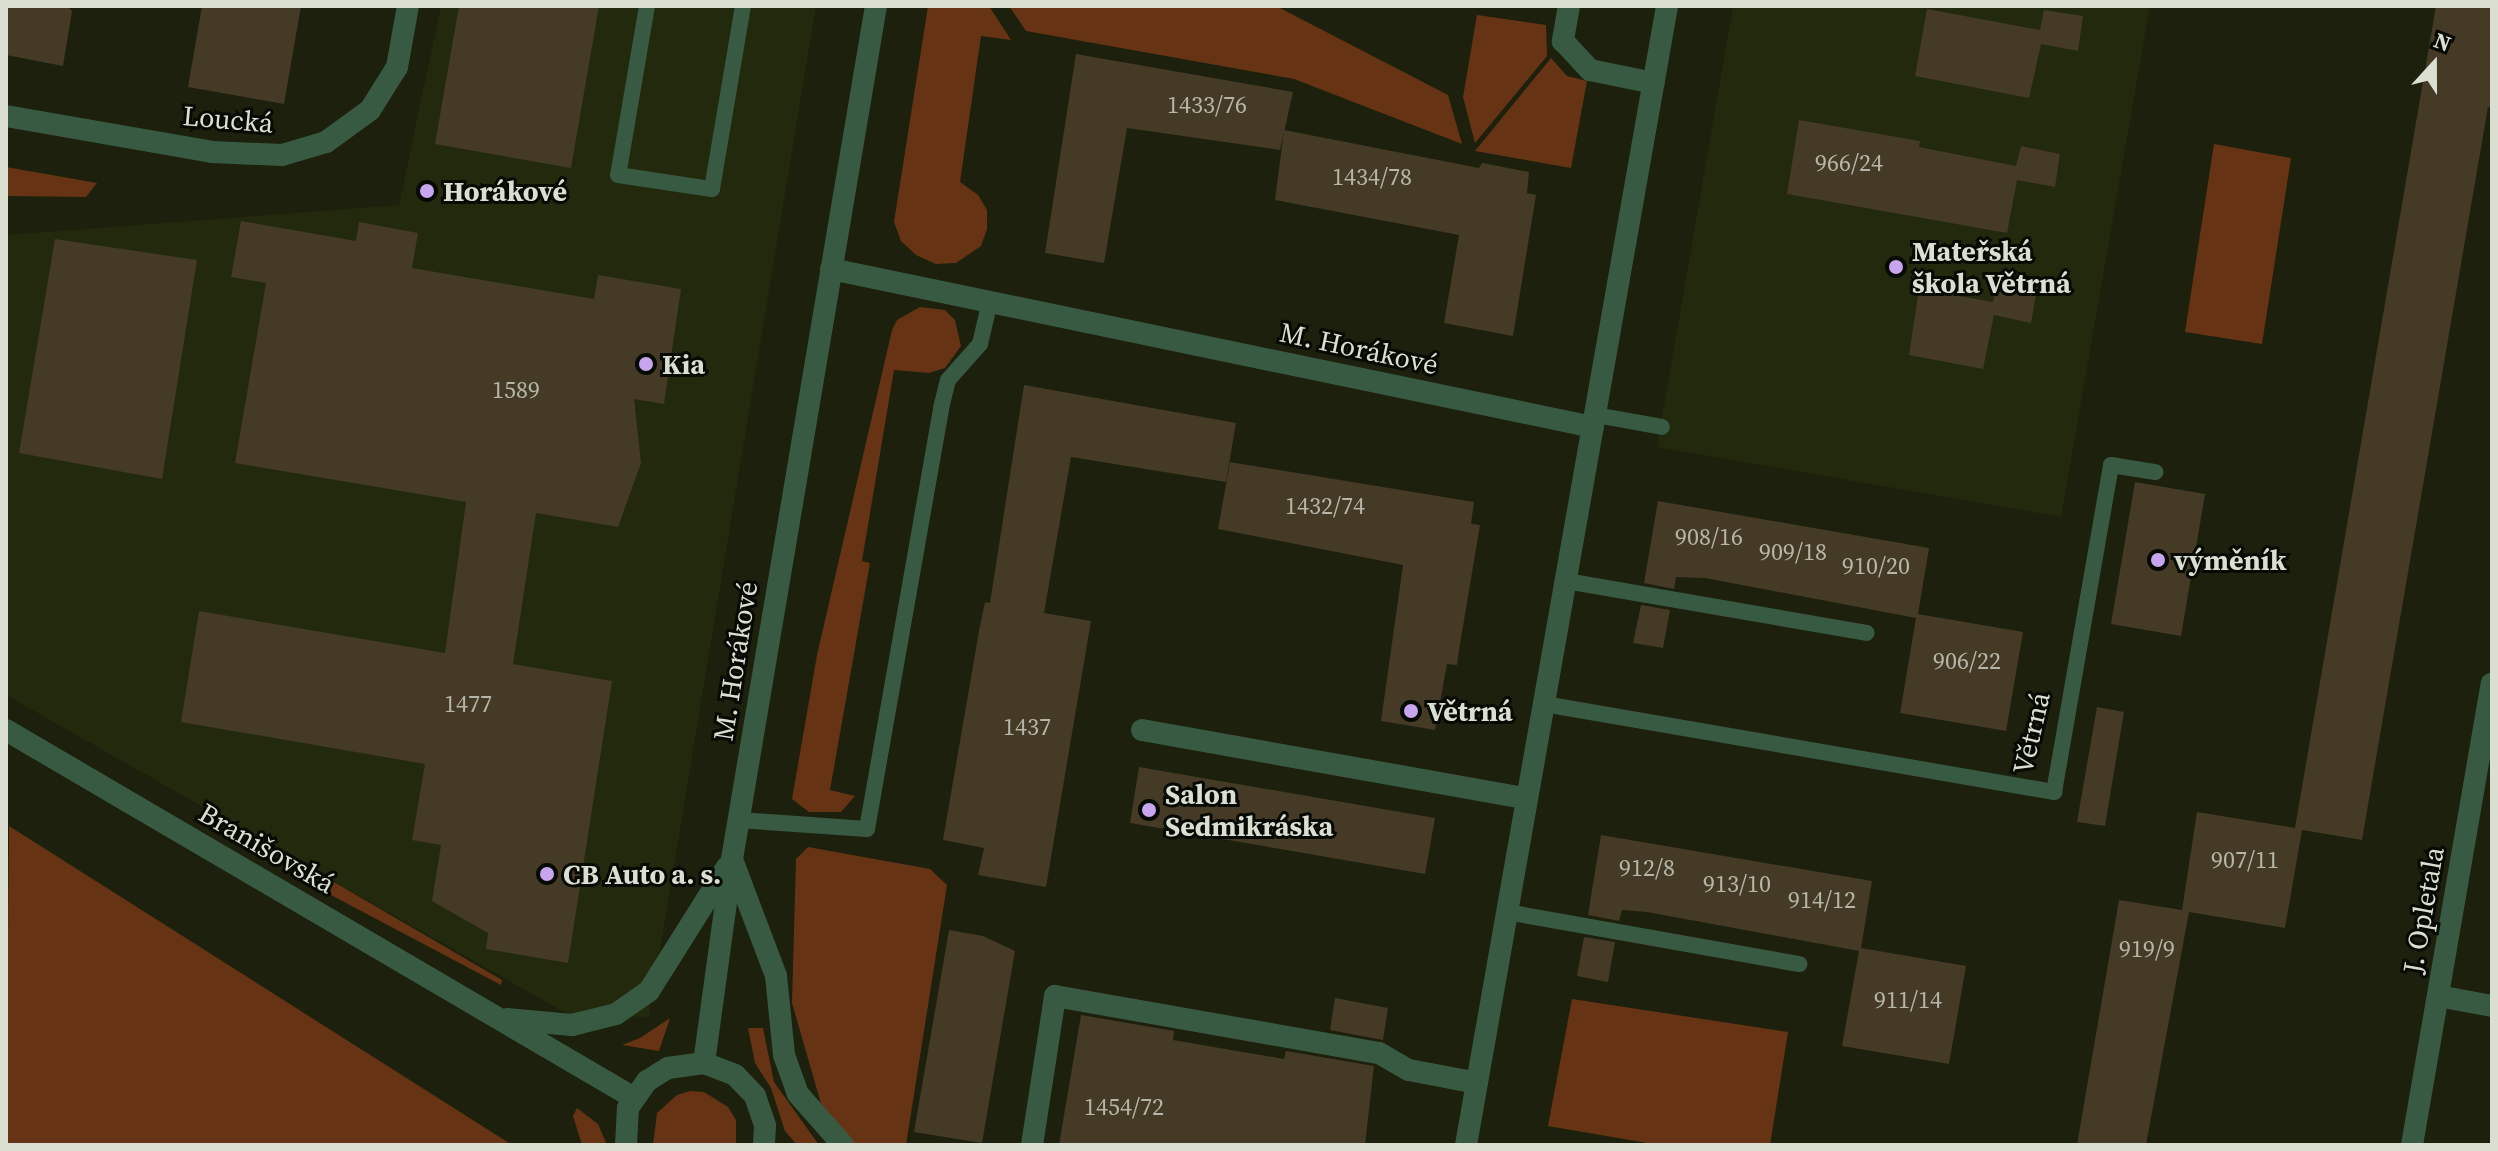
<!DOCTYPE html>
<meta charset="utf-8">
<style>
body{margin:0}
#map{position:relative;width:2498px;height:1151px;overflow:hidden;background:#1c200c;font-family:"Source Serif 4",serif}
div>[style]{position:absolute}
.built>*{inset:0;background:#23290d}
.green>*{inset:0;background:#663414}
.building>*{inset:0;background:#443a26}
.service>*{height:16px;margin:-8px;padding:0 8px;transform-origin:8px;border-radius:8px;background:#385a43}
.minor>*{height:22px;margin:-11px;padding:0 11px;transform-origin:11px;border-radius:11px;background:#385a43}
.tertiary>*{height:22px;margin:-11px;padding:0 11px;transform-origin:11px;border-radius:11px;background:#385a43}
.dots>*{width:22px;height:22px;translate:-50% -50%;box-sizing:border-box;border:4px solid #070903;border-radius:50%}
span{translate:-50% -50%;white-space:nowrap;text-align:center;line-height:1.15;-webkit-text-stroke:6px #070903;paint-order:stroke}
.number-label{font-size:24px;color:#b5b6a7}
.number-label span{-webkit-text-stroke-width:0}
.street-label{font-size:28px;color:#dbdfd2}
.poi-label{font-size:28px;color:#dbdfd2;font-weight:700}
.left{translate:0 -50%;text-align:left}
.frame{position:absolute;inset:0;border:8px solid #dbdfd2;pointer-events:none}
.north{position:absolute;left:2394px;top:24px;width:80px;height:80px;-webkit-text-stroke:6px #070903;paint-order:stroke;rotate:21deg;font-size:22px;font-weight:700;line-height:32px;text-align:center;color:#dbdfd2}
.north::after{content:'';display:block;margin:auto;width:28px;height:36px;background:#dbdfd2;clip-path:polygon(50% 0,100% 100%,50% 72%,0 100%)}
</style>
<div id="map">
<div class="built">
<div style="clip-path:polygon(441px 6px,816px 6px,649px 1017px,569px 1015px,6px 695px,6px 235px,399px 205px)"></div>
<div style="clip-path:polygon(1733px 6px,2150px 6px,2061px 517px,1657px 447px)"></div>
</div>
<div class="green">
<div style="clip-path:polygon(928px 6px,989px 6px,1011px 40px,981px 36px,960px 182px,978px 195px,987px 210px,987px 229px,981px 246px,956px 263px,936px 264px,916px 255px,901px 241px,894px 222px)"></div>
<div style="clip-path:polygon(1009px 6px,1276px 6px,1448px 95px,1462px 144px,1294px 79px,1026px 31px)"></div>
<div style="clip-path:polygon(1477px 15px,1546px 25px,1547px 56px,1475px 143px,1463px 97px)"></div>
<div style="clip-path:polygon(1551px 58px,1567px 76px,1587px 81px,1571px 168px,1475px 151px)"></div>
<div style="clip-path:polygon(2214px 144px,2291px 158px,2262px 344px,2185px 332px)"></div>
<div style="clip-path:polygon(6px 167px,97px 183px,86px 197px,6px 196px)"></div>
<div style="clip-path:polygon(920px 307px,945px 310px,955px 320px,961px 346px,945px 368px,929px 373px,894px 370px,862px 561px,870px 563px,830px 790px,855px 796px,841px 812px,809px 812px,792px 799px,817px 655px,892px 330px,897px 320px)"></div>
<div style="clip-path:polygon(9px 826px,509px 1143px,510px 1145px,6px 1145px)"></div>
<div style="clip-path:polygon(808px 847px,930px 869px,947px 885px,906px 1145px,833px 1145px,792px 1003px,796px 859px)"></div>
<div style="clip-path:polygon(327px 878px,502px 980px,501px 985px,329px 894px)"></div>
<div style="clip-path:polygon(1572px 999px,1788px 1032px,1770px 1145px,1659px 1145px,1548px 1126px)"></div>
<div style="clip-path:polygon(670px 1018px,659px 1051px,622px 1045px,640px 1038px)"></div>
<div style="clip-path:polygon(748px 1028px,763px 1028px,774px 1082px,819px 1145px,797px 1145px,785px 1131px,771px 1088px,755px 1063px)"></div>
<div style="clip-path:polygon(690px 1091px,704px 1092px,728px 1107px,736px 1120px,736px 1145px,653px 1145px,657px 1113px,677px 1095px)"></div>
<div style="clip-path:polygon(577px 1108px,598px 1124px,607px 1145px,582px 1145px,573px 1116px)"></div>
</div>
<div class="building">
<div style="clip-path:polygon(6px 6px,67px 6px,72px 11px,63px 66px,6px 55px)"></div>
<div style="clip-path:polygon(202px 6px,301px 6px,284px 104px,188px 87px)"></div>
<div style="clip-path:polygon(459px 6px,599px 6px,571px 168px,435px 144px)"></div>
<div style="clip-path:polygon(2436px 6px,2492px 6px,2492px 108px,2488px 107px,2362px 840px,2302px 830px,2285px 928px,2189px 912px,2146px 1145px,2077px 1145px,2119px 900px,2182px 910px,2197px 812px,2295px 828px)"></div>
<div style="clip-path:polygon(1927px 9px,2040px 30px,2044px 10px,2083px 16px,2078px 51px,2041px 44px,2029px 98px,1915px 76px)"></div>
<div style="clip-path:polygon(1076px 54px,1293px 92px,1280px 150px,1127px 128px,1104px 263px,1045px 253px)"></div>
<div style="clip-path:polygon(1799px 120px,1920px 141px,1919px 147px,2016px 166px,2021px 146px,2060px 154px,2055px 187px,2017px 180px,2007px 233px,1787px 194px)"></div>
<div style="clip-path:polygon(1284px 130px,1479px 168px,1482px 163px,1529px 172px,1527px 193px,1536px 195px,1513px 336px,1444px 323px,1459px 235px,1275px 200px)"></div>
<div style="clip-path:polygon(241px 221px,356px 241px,359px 222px,418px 233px,412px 268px,594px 299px,598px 275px,681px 289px,664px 404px,634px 399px,641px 463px,618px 527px,536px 513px,513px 664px,612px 681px,568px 963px,486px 949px,488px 933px,432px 901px,441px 845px,412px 840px,425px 764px,181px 722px,199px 611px,445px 653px,466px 502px,235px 463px,266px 283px,231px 277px)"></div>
<div style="clip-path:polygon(55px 239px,197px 260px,162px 479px,19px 453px)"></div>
<div style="clip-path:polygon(1997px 281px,2037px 288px,2031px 323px,1994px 315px,1983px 369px,1909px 355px,1919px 289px,1993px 302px)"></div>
<div style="clip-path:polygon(1024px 385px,1236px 423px,1226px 482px,1071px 457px,1044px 613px,1091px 621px,1046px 887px,978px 875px,984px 848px,943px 840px,979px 631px,985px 602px,990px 603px)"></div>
<div style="clip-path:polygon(1230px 462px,1474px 502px,1471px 524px,1480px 525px,1459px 650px,1457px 665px,1447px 664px,1435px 730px,1381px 721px,1403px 565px,1218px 529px)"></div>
<div style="clip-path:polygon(2135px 482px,2205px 494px,2181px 636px,2111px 624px)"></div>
<div style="clip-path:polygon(1658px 501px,1929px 548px,1918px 614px,2023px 632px,2006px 731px,1900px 713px,1916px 618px,1705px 578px,1676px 577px,1674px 589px,1644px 583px)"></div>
<div style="clip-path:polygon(1641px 605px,1670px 610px,1663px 648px,1633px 643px)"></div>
<div style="clip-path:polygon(2097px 707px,2124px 712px,2105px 826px,2077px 822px)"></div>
<div style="clip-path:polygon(1139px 767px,1435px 818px,1425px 874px,1130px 823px)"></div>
<div style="clip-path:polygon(1601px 835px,1872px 881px,1861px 948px,1966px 966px,1949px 1064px,1842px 1046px,1859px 951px,1647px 912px,1622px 910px,1619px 921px,1588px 915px)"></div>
<div style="clip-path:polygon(949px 930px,983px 936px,1015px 951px,982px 1143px,914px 1132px)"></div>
<div style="clip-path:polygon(1584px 937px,1615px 942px,1608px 982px,1577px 976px)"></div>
<div style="clip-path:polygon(1335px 998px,1388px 1008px,1383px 1040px,1330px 1030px)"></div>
<div style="clip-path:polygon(1081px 1015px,1174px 1031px,1173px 1040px,1284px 1059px,1286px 1051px,1374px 1066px,1365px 1145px,1059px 1145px)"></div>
</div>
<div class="service">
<div style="left:647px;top:6px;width:171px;rotate:99.7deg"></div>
<div style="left:618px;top:175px;width:95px;rotate:8.5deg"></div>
<div style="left:712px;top:189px;width:186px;rotate:-80.4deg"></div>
<div style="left:1596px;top:415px;width:67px;rotate:10.3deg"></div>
<div style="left:1566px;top:581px;width:305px;rotate:9.8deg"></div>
<div style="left:1544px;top:704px;width:518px;rotate:9.79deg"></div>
<div style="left:2054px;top:792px;width:332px;rotate:-80.1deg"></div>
<div style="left:2111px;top:465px;width:45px;rotate:9deg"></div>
<div style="left:739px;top:820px;width:128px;rotate:4deg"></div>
<div style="left:867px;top:829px;width:427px;rotate:-80deg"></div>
<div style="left:941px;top:408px;width:29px;rotate:-76deg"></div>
<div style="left:948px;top:380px;width:48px;rotate:-48.4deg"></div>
<div style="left:980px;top:344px;width:44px;rotate:-76.9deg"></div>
<div style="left:1507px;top:912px;width:297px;rotate:10.1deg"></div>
</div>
<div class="minor">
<div style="left:1569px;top:6px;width:36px;rotate:100deg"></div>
<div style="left:1563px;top:41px;width:40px;rotate:47deg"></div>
<div style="left:1590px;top:70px;width:65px;rotate:11.5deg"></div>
<div style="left:6px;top:116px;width:209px;rotate:9.9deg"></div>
<div style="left:212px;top:152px;width:70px;rotate:2.5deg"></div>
<div style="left:282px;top:155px;width:46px;rotate:-16.5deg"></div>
<div style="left:326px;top:142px;width:54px;rotate:-36deg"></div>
<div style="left:370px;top:110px;width:51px;rotate:-57.9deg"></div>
<div style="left:397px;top:67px;width:62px;rotate:-79.8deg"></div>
<div style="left:831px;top:269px;width:778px;rotate:11.71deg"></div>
<div style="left:1142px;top:730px;width:389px;rotate:10.1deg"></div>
<div style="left:2438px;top:996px;width:55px;rotate:10.5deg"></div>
<div style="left:1032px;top:1145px;width:151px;rotate:-81.2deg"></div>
<div style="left:1055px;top:996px;width:329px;rotate:10deg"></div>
<div style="left:1379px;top:1053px;width:34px;rotate:30deg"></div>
<div style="left:1409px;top:1070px;width:69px;rotate:10.8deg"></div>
<div style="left:1466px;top:1145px;width:1157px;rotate:-79.99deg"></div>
</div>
<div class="tertiary">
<div style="left:6px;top:730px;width:728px;rotate:30.37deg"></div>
<div style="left:733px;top:862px;width:122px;rotate:69.3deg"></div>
<div style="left:776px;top:976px;width:79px;rotate:84.2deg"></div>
<div style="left:784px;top:1055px;width:41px;rotate:70.3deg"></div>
<div style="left:798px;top:1094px;width:68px;rotate:48.6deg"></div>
<div style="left:507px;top:1019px;width:65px;rotate:5.3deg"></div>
<div style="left:572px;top:1025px;width:45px;rotate:-14deg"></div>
<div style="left:616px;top:1014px;width:40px;rotate:-34.9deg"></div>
<div style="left:649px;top:991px;width:146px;rotate:-57.8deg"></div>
<div style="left:704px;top:1063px;width:206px;rotate:-82.2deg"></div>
<div style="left:732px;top:859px;width:865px;rotate:-80.42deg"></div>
<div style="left:626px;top:1145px;width:37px;rotate:-87deg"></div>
<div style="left:628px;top:1108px;width:33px;rotate:-55deg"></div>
<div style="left:647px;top:1081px;width:25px;rotate:-32deg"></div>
<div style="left:668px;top:1068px;width:36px;rotate:-8deg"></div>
<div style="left:704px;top:1063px;width:33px;rotate:21deg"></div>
<div style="left:735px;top:1075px;width:29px;rotate:46deg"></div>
<div style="left:755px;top:1096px;width:31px;rotate:71deg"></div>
<div style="left:765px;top:1125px;width:20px;rotate:93deg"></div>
<div style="left:2412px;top:1145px;width:468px;rotate:-80.2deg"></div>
</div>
<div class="dots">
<div style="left:427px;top:191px;background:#c8a6ef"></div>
<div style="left:1896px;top:267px;background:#c8a6ef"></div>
<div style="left:646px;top:364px;background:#c8a6ef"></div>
<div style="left:2158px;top:560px;background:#c8a6ef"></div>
<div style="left:1411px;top:711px;background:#c8a6ef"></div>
<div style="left:1149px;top:810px;background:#c8a6ef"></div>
<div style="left:547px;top:874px;background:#c8a6ef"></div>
</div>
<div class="number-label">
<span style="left:1207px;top:105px">1433/76</span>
<span style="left:1849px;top:163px">966/24</span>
<span style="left:1372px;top:177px">1434/78</span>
<span style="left:516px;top:390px">1589</span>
<span style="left:1325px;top:506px">1432/74</span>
<span style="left:1709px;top:537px">908/16</span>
<span style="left:1793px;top:552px">909/18</span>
<span style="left:1876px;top:566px">910/20</span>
<span style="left:1967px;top:661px">906/22</span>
<span style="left:468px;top:704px">1477</span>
<span style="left:1027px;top:727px">1437</span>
<span style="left:2245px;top:860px">907/11</span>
<span style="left:1647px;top:868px">912/8</span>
<span style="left:1737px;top:884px">913/10</span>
<span style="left:1822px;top:900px">914/12</span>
<span style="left:2147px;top:949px">919/9</span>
<span style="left:1908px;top:1000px">911/14</span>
<span style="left:1124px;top:1107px">1454/72</span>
</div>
<div class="street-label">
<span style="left:228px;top:119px;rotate:5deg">Loucká</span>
<span style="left:1359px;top:348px;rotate:12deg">M. Horákové</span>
<span style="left:735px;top:661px;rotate:-81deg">M. Horákové</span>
<span style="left:2031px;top:733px;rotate:-77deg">Větrná</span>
<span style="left:267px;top:848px;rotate:30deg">Branišovská</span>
<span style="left:2423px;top:910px;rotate:-80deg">J. Opletala</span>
</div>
<div class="poi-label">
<span class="left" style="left:443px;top:191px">Horákové</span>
<span class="left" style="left:1912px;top:267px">Mateřská<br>škola Větrná</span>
<span class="left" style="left:662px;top:364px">Kia</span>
<span class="left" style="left:2174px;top:560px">výměník</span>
<span class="left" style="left:1427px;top:711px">Větrná</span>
<span class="left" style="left:1165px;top:810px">Salon<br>Sedmikráska</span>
<span class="left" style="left:563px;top:874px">CB Auto a. s.</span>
</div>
<div class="frame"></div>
<div class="north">N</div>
</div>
